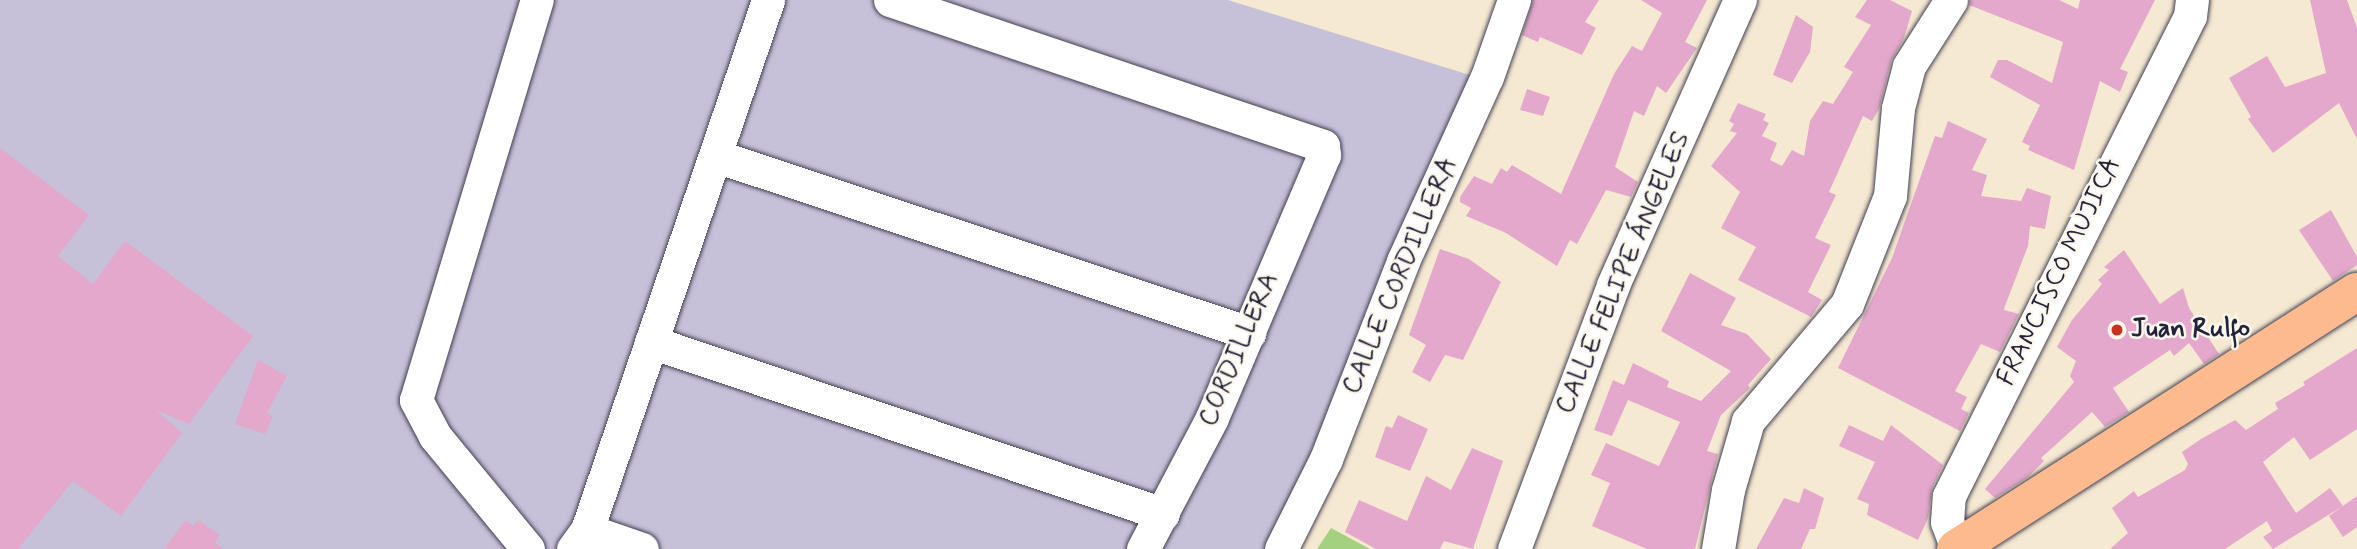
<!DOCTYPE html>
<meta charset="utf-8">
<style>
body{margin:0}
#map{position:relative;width:2357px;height:549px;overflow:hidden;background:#f6e9d2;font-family:Mynerve,sans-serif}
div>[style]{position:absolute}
.industrial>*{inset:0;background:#c7c0d9}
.green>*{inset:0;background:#a3d17f}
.building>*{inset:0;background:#e3a8cb}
.roads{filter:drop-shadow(0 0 2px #424052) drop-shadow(0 0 2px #424052)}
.minor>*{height:33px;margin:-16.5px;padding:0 16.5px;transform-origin:16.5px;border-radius:16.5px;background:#fff}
.major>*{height:38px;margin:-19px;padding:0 19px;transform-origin:19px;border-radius:19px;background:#fcba8e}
.dots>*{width:19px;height:19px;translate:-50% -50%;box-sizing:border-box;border:4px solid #fbf7ec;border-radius:50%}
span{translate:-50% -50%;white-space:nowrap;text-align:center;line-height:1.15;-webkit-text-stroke:5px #fbf7ec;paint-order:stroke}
.street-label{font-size:26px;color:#22223b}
.poi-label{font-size:26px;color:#22223b;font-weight:700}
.left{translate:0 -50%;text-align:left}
</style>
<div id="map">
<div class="industrial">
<div style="clip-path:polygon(0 0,1228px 0,1473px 76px,1272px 549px,0 549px)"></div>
</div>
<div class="green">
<div style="clip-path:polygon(1331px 528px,1370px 549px,1317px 549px)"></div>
</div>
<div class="building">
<div style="clip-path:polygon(1533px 0,1599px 0,1585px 22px,1596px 28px,1582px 55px,1540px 37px,1538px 42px,1522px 35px)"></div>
<div style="clip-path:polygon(1641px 0,1707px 0,1685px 42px,1697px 48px,1666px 93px,1657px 86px,1644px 116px,1634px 111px,1615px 167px,1638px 182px,1631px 197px,1606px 190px,1577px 244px,1570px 240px,1557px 266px,1506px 233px,1466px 216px,1471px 208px,1460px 202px,1460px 197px,1474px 176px,1492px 184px,1501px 168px,1507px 172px,1512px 165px,1561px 194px,1614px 74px,1632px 46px,1642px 51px,1662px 13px)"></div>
<div style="clip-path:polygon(1867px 0,1890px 0,1912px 11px,1904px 38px,1891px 61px,1879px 109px,1872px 121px,1863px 116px,1829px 192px,1836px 195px,1815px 238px,1831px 245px,1808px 292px,1822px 300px,1811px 317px,1738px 280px,1756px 247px,1721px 228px,1740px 192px,1711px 166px,1737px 133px,1730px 131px,1734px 124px,1729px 121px,1738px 103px,1766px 114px,1763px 120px,1769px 123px,1762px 136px,1777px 143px,1770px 160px,1782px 166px,1792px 150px,1804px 156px,1810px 121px,1823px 101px,1833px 104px,1853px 72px,1844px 67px,1871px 25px,1855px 17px)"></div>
<div style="clip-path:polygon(1970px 0,2059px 0,2078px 9px,2080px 0,2155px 0,2120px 69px,2128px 72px,2120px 92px,2100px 81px,2074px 170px,2028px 150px,2030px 146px,2022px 142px,2040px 105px,1990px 77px,1998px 60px,2007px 60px,2052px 83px,2063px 42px,1969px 5px)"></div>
<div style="clip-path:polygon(2310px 0,2347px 0,2357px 28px,2357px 139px,2339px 103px,2273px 153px,2248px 119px,2251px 117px,2229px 78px,2267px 56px,2285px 87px,2326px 73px)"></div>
<div style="clip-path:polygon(1796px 15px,1813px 27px,1810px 52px,1792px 83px,1773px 75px)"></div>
<div style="clip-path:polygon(1527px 89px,1550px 97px,1543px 116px,1520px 110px)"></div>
<div style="clip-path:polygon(1948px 121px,1987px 139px,1972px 170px,1987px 175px,1981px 196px,2021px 201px,2027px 188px,2051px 196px,2045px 229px,2030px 226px,2028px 246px,2005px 306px,2004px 310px,2019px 314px,2000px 352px,1981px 344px,1955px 391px,1967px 397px,1961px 409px,1969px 413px,1960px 431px,1838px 368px,1892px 258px,1935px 136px,1942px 138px)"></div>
<div style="clip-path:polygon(0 148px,89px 215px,58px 256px,93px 284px,125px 241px,253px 336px,189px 424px,156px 410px,182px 433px,121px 516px,73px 481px,18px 549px,0 549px)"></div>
<div style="clip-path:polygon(2331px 210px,2357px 257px,2357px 265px,2333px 281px,2299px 230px)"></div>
<div style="clip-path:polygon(1440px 249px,1469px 259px,1501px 282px,1463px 360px,1445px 355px,1430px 382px,1412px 372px,1426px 345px,1409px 335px)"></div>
<div style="clip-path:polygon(2124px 250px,2160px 304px,2183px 288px,2189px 308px,2219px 354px,2204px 364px,2189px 343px,2174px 356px,2170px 350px,2113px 388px,2129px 412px,2105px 427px,2092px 412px,2041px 458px,2044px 461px,2028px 477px,1995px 498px,1985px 489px,2074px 382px,2070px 376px,2076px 361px,2057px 347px,2072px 320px,2102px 284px,2098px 280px,2109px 270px,2104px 267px)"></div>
<div style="clip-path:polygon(1690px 273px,1736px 298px,1721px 325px,1747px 334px,1771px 359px,1748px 385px,1750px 388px,1721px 415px,1707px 451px,1718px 454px,1695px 549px,1647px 549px,1592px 526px,1610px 483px,1591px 475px,1606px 443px,1659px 466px,1680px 422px,1628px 400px,1612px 436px,1594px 430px,1613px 380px,1624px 385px,1633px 363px,1669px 381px,1667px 387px,1701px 401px,1731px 371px,1661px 331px)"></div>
<div style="clip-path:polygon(2357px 348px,2357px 429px,2310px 460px,2294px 437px,2263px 462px,2296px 513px,2330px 488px,2343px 506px,2273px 549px,2263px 537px,2272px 531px,2267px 521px,2225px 549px,2110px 549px,2128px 533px,2112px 508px,2134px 491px,2138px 497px,2185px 470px,2188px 464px,2182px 452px,2201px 439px,2235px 420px,2246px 430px,2278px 409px,2275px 403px,2305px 385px,2303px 382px)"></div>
<div style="clip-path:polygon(258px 360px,287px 376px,267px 413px,273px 416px,265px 434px,235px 424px)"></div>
<div style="clip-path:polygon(1398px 415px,1428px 429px,1410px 471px,1375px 457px,1386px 426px,1392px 428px)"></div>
<div style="clip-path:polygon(1849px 425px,1883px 441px,1891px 425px,1943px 465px,1932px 488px,1928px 518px,1918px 540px,1867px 515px,1869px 504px,1857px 499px,1875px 462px,1839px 446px)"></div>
<div style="clip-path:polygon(1472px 448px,1503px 461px,1473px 549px,1444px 541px,1440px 549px,1376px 549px,1345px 532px,1359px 500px,1407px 521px,1426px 476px,1451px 490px)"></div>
<div style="clip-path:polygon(1804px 488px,1824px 498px,1815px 529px,1810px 529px,1801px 549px,1756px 549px,1784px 498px,1799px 503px)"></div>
<div style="clip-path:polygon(2357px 496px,2357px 527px,2343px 537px,2329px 516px)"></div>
<div style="clip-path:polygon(186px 520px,193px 526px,198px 520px,220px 535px,215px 543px,224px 549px,164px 549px)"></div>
</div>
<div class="roads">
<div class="minor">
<div style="left:890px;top:0;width:457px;rotate:18.6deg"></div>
<div style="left:1323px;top:146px;width:9px;rotate:84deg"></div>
<div style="left:1324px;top:155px;width:286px;rotate:113.1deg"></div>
<div style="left:1212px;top:418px;width:148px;rotate:117.8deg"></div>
<div style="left:716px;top:156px;width:562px;rotate:18.37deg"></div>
<div style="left:651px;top:342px;width:540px;rotate:18.57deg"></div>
<div style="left:587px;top:530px;width:58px;rotate:19.1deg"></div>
<div style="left:528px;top:549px;width:146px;rotate:-129.5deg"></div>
<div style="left:435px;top:436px;width:41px;rotate:-117.8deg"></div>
<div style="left:416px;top:400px;width:418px;rotate:-73.2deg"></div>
<div style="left:573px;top:549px;width:24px;rotate:-54deg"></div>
<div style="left:587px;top:530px;width:560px;rotate:-71.14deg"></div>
<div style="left:1281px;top:549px;width:101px;rotate:-63.4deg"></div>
<div style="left:1326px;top:459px;width:212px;rotate:-68.7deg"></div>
<div style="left:1403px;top:261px;width:202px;rotate:-65.5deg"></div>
<div style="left:1487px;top:77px;width:82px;rotate:-70.7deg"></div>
<div style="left:1514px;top:549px;width:282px;rotate:-69.4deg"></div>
<div style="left:1613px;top:285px;width:312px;rotate:-66deg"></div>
<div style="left:1718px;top:549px;width:60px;rotate:-80.4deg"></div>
<div style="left:1728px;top:490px;width:72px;rotate:-73.8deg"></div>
<div style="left:1748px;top:421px;width:153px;rotate:-49.8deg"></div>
<div style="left:1847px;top:304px;width:116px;rotate:-68.3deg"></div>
<div style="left:1890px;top:196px;width:88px;rotate:-84.8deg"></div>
<div style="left:1898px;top:108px;width:43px;rotate:-75.3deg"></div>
<div style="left:1909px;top:66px;width:78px;rotate:-57.5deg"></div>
<div style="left:1957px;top:549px;width:29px;rotate:-110deg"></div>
<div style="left:1947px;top:522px;width:26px;rotate:-86deg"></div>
<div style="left:1949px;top:496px;width:537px;rotate:-63.34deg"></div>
<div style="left:2190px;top:16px;width:16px;rotate:-83deg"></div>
</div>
<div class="major">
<div style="left:1956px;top:549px;width:476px;rotate:-32.7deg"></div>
</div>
</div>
<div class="dots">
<div style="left:2117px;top:330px;background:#c8321e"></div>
</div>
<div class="street-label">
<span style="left:2060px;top:272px;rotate:-64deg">FRANCISCO MUJICA</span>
<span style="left:1624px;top:273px;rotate:-67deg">CALLE FELIPE ÁNGELES</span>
<span style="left:1401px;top:276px;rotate:-67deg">CALLE CORDILLERA</span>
<span style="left:1240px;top:350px;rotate:-67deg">CORDILLERA</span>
</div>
<div class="poi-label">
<span class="left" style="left:2131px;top:330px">Juan Rulfo</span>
</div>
</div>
